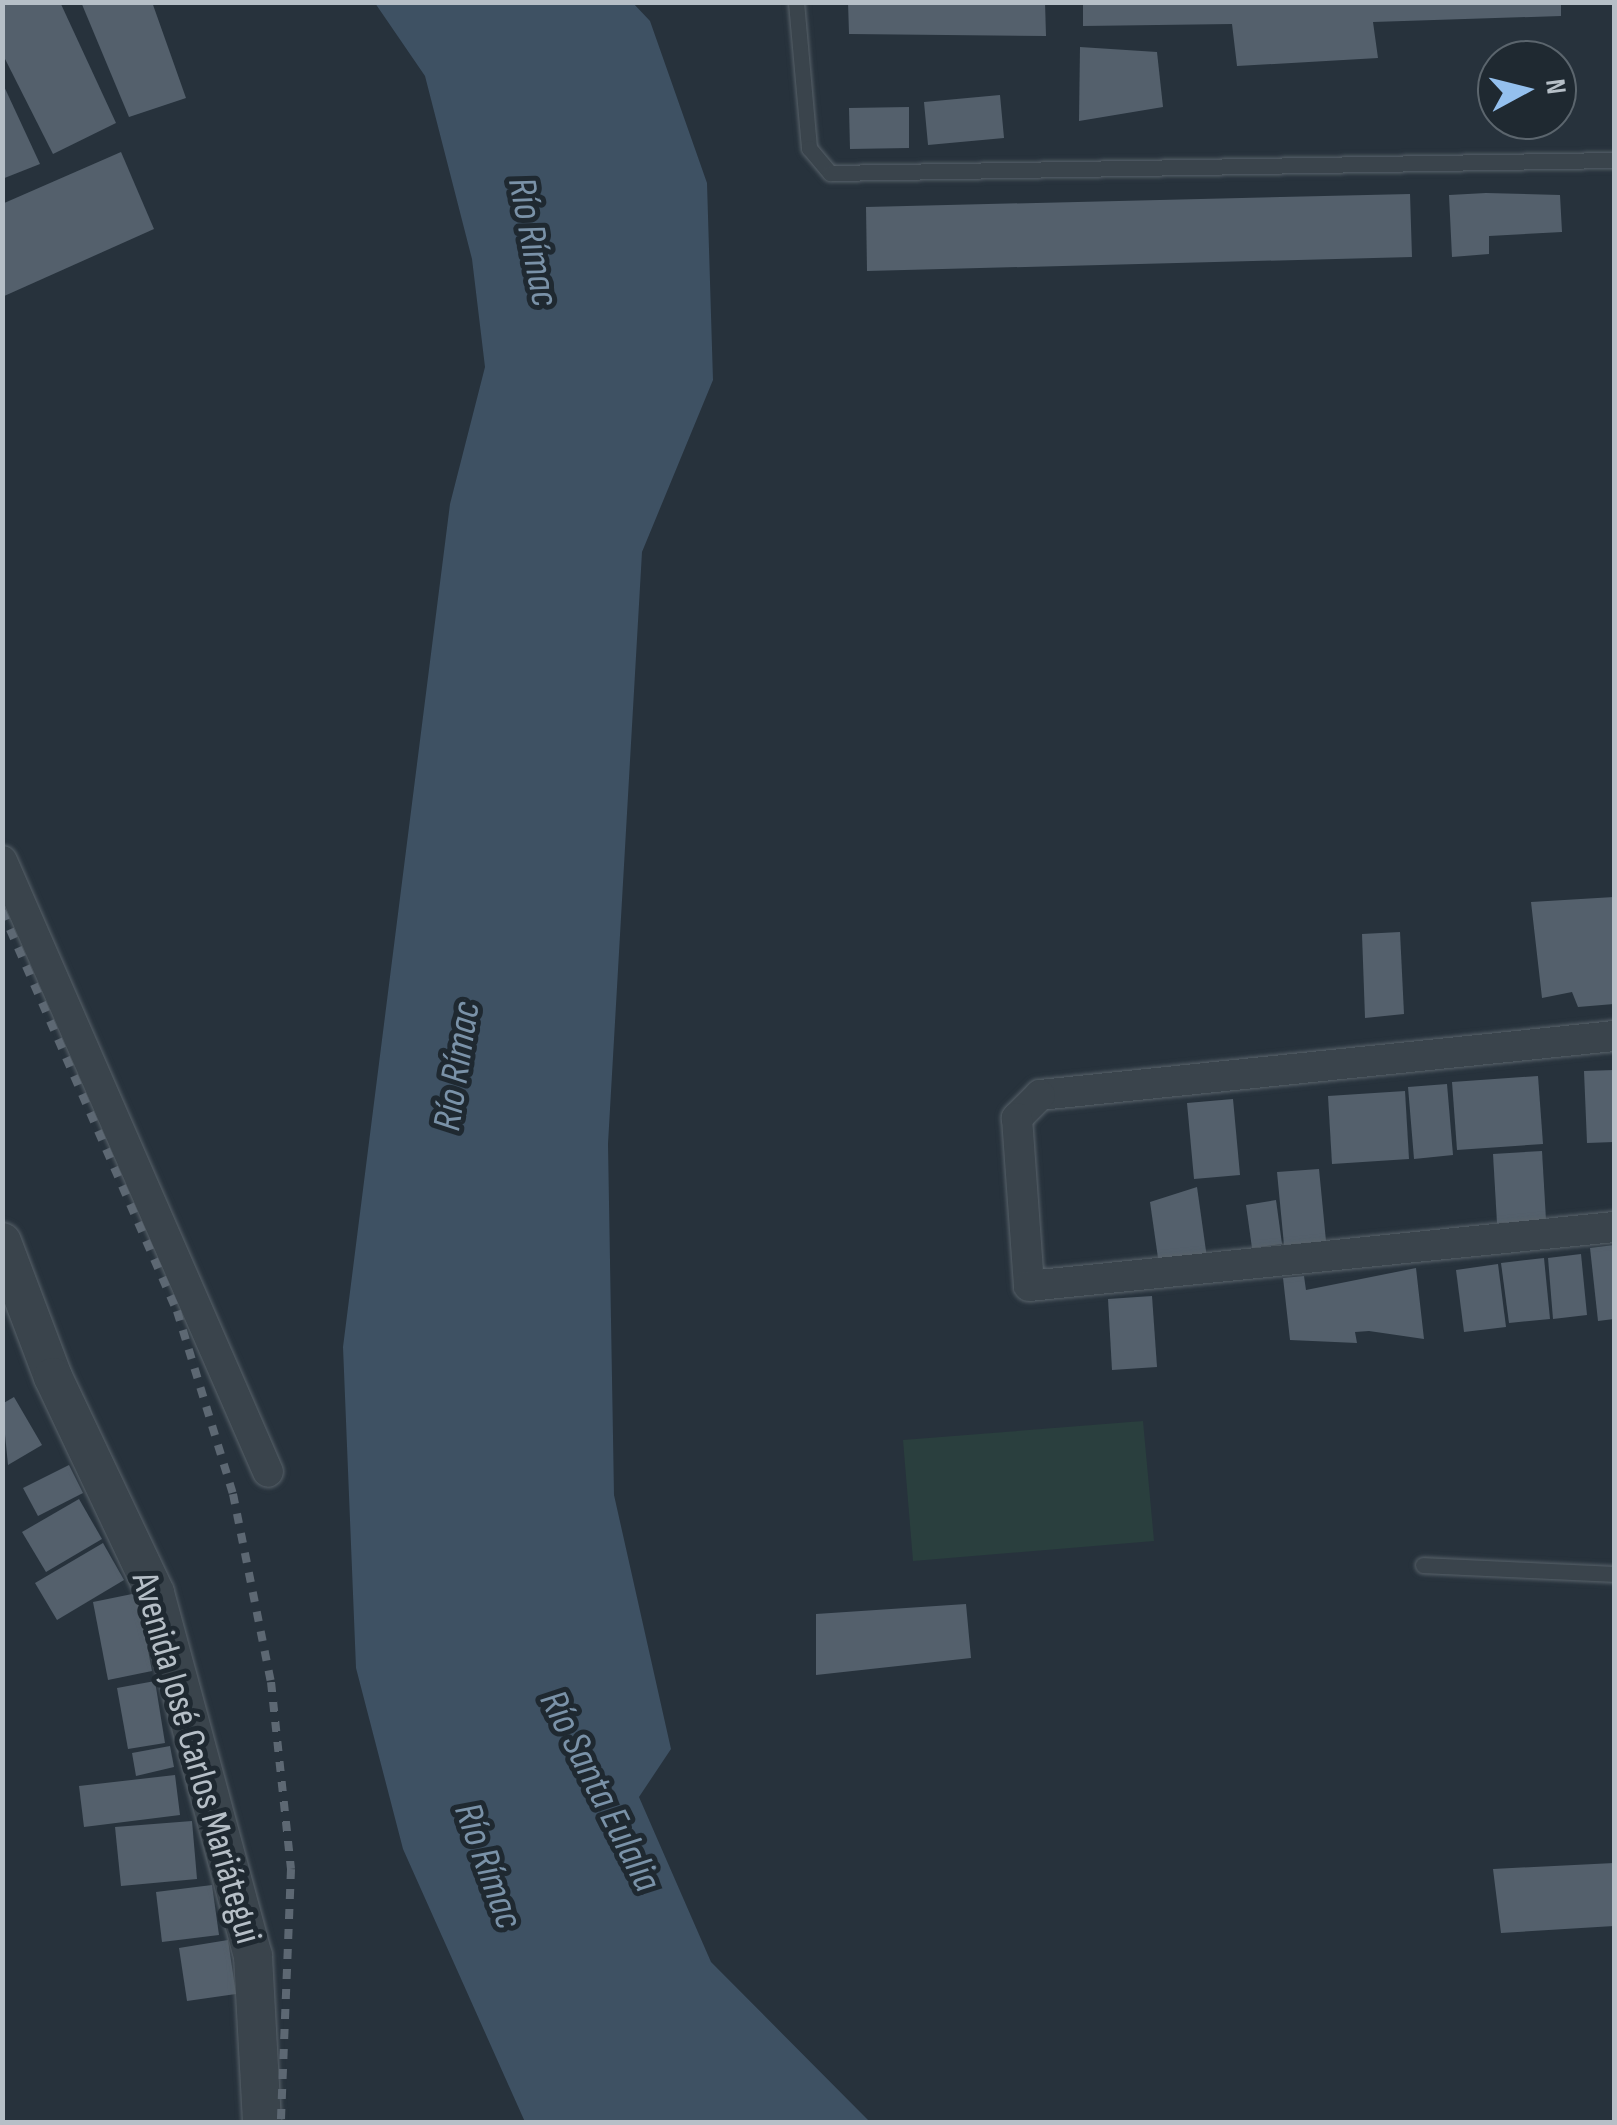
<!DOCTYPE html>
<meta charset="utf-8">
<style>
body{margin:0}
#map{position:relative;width:1617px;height:2125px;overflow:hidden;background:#27323c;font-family:"Sofia Sans Condensed",sans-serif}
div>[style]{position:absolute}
.green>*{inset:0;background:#2a3f3e}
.water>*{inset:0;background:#3e5163}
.building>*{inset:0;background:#54606c}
.roads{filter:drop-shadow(0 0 2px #58626a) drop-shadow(0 0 2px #58626a)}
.service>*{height:15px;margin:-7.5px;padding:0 7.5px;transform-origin:7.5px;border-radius:7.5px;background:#3a444c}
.minor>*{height:30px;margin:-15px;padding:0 15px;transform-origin:15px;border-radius:15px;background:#3a444c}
.tertiary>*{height:38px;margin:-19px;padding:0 19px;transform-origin:19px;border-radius:19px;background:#3a444c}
.rail>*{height:8px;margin-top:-4px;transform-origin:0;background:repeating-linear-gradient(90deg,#5d6873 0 10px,transparent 0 20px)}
span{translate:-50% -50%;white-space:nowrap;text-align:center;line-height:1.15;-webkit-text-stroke:10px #1f2931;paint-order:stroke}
.street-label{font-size:38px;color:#b6bfc7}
.water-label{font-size:40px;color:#7a92a8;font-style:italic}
.frame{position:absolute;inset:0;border:5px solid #b6bfc7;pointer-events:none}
.north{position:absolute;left:1477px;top:40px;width:100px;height:100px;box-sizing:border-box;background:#1f2931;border:2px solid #5b656d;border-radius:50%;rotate:83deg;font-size:28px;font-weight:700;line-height:40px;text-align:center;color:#b6bfc7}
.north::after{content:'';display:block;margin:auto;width:35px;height:45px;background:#94c0ee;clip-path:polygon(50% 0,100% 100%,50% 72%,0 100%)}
</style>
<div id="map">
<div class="green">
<div style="clip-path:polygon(1143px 1421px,1154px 1541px,913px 1561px,903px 1440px)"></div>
</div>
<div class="water">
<div style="clip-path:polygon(375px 3px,633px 3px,650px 21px,707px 183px,713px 380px,642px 552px,608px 1144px,614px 1495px,671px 1749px,639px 1797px,711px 1962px,870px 2122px,525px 2122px,403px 1849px,356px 1668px,343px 1347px,450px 504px,485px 367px,472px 259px,425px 76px)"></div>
</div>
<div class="building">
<div style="clip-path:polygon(2px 2px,60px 2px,116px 123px,53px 154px,2px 53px)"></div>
<div style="clip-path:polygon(81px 2px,152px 2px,186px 98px,129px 117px)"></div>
<div style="clip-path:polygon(848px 2px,1045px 2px,1046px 36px,849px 34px)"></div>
<div style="clip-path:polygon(1083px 2px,1561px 2px,1561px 16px,1373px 22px,1378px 58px,1237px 66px,1232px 24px,1083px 26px)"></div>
<div style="clip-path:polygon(1080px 47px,1157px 52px,1163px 107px,1079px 121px)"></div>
<div style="clip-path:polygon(2px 82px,40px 164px,2px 179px)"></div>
<div style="clip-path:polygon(1000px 95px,1004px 138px,928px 145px,924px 102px)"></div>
<div style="clip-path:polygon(909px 107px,909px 148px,850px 149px,849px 108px)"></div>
<div style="clip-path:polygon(121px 152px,154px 229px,2px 297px,2px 204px)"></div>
<div style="clip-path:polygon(1486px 193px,1560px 195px,1562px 232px,1489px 236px,1489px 254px,1452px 257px,1449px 195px)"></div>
<div style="clip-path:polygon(1410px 194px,1412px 257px,867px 271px,866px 207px)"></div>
<div style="clip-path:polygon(1614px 897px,1614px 1004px,1578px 1007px,1572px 992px,1542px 998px,1531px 902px)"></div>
<div style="clip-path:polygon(1400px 932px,1404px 1014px,1365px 1018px,1362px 934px)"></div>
<div style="clip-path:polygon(1614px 1070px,1614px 1142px,1587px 1143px,1584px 1071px)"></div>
<div style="clip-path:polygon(1538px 1076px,1543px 1144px,1457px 1150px,1452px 1082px)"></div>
<div style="clip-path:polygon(1447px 1084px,1453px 1155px,1414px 1159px,1408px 1087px)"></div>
<div style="clip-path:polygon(1405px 1091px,1409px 1159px,1332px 1164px,1328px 1096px)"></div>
<div style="clip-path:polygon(1233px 1099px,1240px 1175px,1194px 1179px,1187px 1103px)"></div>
<div style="clip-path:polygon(1542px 1151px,1546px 1220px,1497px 1223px,1493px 1154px)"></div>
<div style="clip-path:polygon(1319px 1169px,1326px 1241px,1284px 1245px,1277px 1172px)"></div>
<div style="clip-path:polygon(1197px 1187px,1207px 1258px,1159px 1265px,1150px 1202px)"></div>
<div style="clip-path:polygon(1276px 1200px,1282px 1244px,1252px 1248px,1246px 1205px)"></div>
<div style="clip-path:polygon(1614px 1245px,1614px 1319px,1598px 1321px,1590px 1248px)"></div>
<div style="clip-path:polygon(1581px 1254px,1587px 1315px,1553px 1319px,1548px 1258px)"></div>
<div style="clip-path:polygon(1544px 1258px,1550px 1319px,1509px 1323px,1501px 1263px)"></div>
<div style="clip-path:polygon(1498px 1264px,1506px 1327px,1464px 1332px,1456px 1270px)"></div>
<div style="clip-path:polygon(1416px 1268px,1424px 1339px,1369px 1331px,1355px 1332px,1357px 1343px,1290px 1340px,1283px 1278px,1304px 1276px,1306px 1290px)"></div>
<div style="clip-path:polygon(1152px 1296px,1157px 1367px,1112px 1370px,1108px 1299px)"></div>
<div style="clip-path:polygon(14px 1397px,42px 1445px,8px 1465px,2px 1404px)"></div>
<div style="clip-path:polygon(69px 1465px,83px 1493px,38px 1516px,23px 1488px)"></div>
<div style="clip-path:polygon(79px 1499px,102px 1539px,46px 1572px,22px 1532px)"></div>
<div style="clip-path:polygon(103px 1543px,124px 1580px,57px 1620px,35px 1583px)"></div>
<div style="clip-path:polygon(137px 1593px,152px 1671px,108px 1680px,93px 1602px)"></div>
<div style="clip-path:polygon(966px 1604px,971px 1658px,816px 1675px,816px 1614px)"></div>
<div style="clip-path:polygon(155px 1681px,165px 1743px,128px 1749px,117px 1688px)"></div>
<div style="clip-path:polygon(170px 1746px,174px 1767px,136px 1776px,132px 1753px)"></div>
<div style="clip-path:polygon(175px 1775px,180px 1815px,84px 1827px,79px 1786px)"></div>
<div style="clip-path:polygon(192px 1821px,197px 1879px,121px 1886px,115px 1827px)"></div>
<div style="clip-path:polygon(1614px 1863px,1614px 1926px,1501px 1933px,1493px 1869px)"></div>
<div style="clip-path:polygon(212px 1885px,219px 1935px,162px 1942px,156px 1892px)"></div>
<div style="clip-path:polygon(228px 1940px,236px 1994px,187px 2001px,179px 1948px)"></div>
</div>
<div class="roads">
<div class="service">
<div style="left:796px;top:2px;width:147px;rotate:84.9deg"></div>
<div style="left:809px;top:148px;width:33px;rotate:50deg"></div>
<div style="left:830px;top:173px;width:784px;rotate:-0.95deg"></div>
<div style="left:1423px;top:1565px;width:191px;rotate:2.7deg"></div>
</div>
<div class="minor">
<div style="left:2px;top:861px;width:666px;rotate:66.47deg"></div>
<div style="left:1614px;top:1036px;width:577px;rotate:174.13deg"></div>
<div style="left:1040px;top:1095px;width:33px;rotate:135deg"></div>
<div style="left:1017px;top:1118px;width:168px;rotate:85.9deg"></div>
<div style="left:1029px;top:1286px;width:588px;rotate:-5.76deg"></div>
</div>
<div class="tertiary">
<div style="left:2px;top:1242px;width:144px;rotate:69.3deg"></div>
<div style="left:53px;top:1377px;width:239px;rotate:64.7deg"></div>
<div style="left:155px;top:1593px;width:376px;rotate:74.9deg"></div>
<div style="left:253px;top:1956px;width:166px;rotate:86.9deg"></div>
</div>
</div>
<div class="rail">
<div style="left:2px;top:911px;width:437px;rotate:66.4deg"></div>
<div style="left:177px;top:1311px;width:191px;rotate:73deg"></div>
<div style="left:233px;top:1494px;width:192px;rotate:78.6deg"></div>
<div style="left:271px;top:1682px;width:188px;rotate:83.9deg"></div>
<div style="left:291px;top:1869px;width:253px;rotate:92.3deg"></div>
</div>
<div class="street-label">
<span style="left:196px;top:1758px;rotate:74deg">Avenida José Carlos Mariátegui</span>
</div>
<div class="water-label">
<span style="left:533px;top:242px;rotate:79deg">Río Rímac</span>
<span style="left:457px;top:1066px;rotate:-81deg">Río Rímac</span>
<span style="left:600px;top:1791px;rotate:63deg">Río Santa Eulalia</span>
<span style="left:488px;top:1866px;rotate:70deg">Río Rímac</span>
</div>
<div class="frame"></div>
<div class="north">N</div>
</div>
